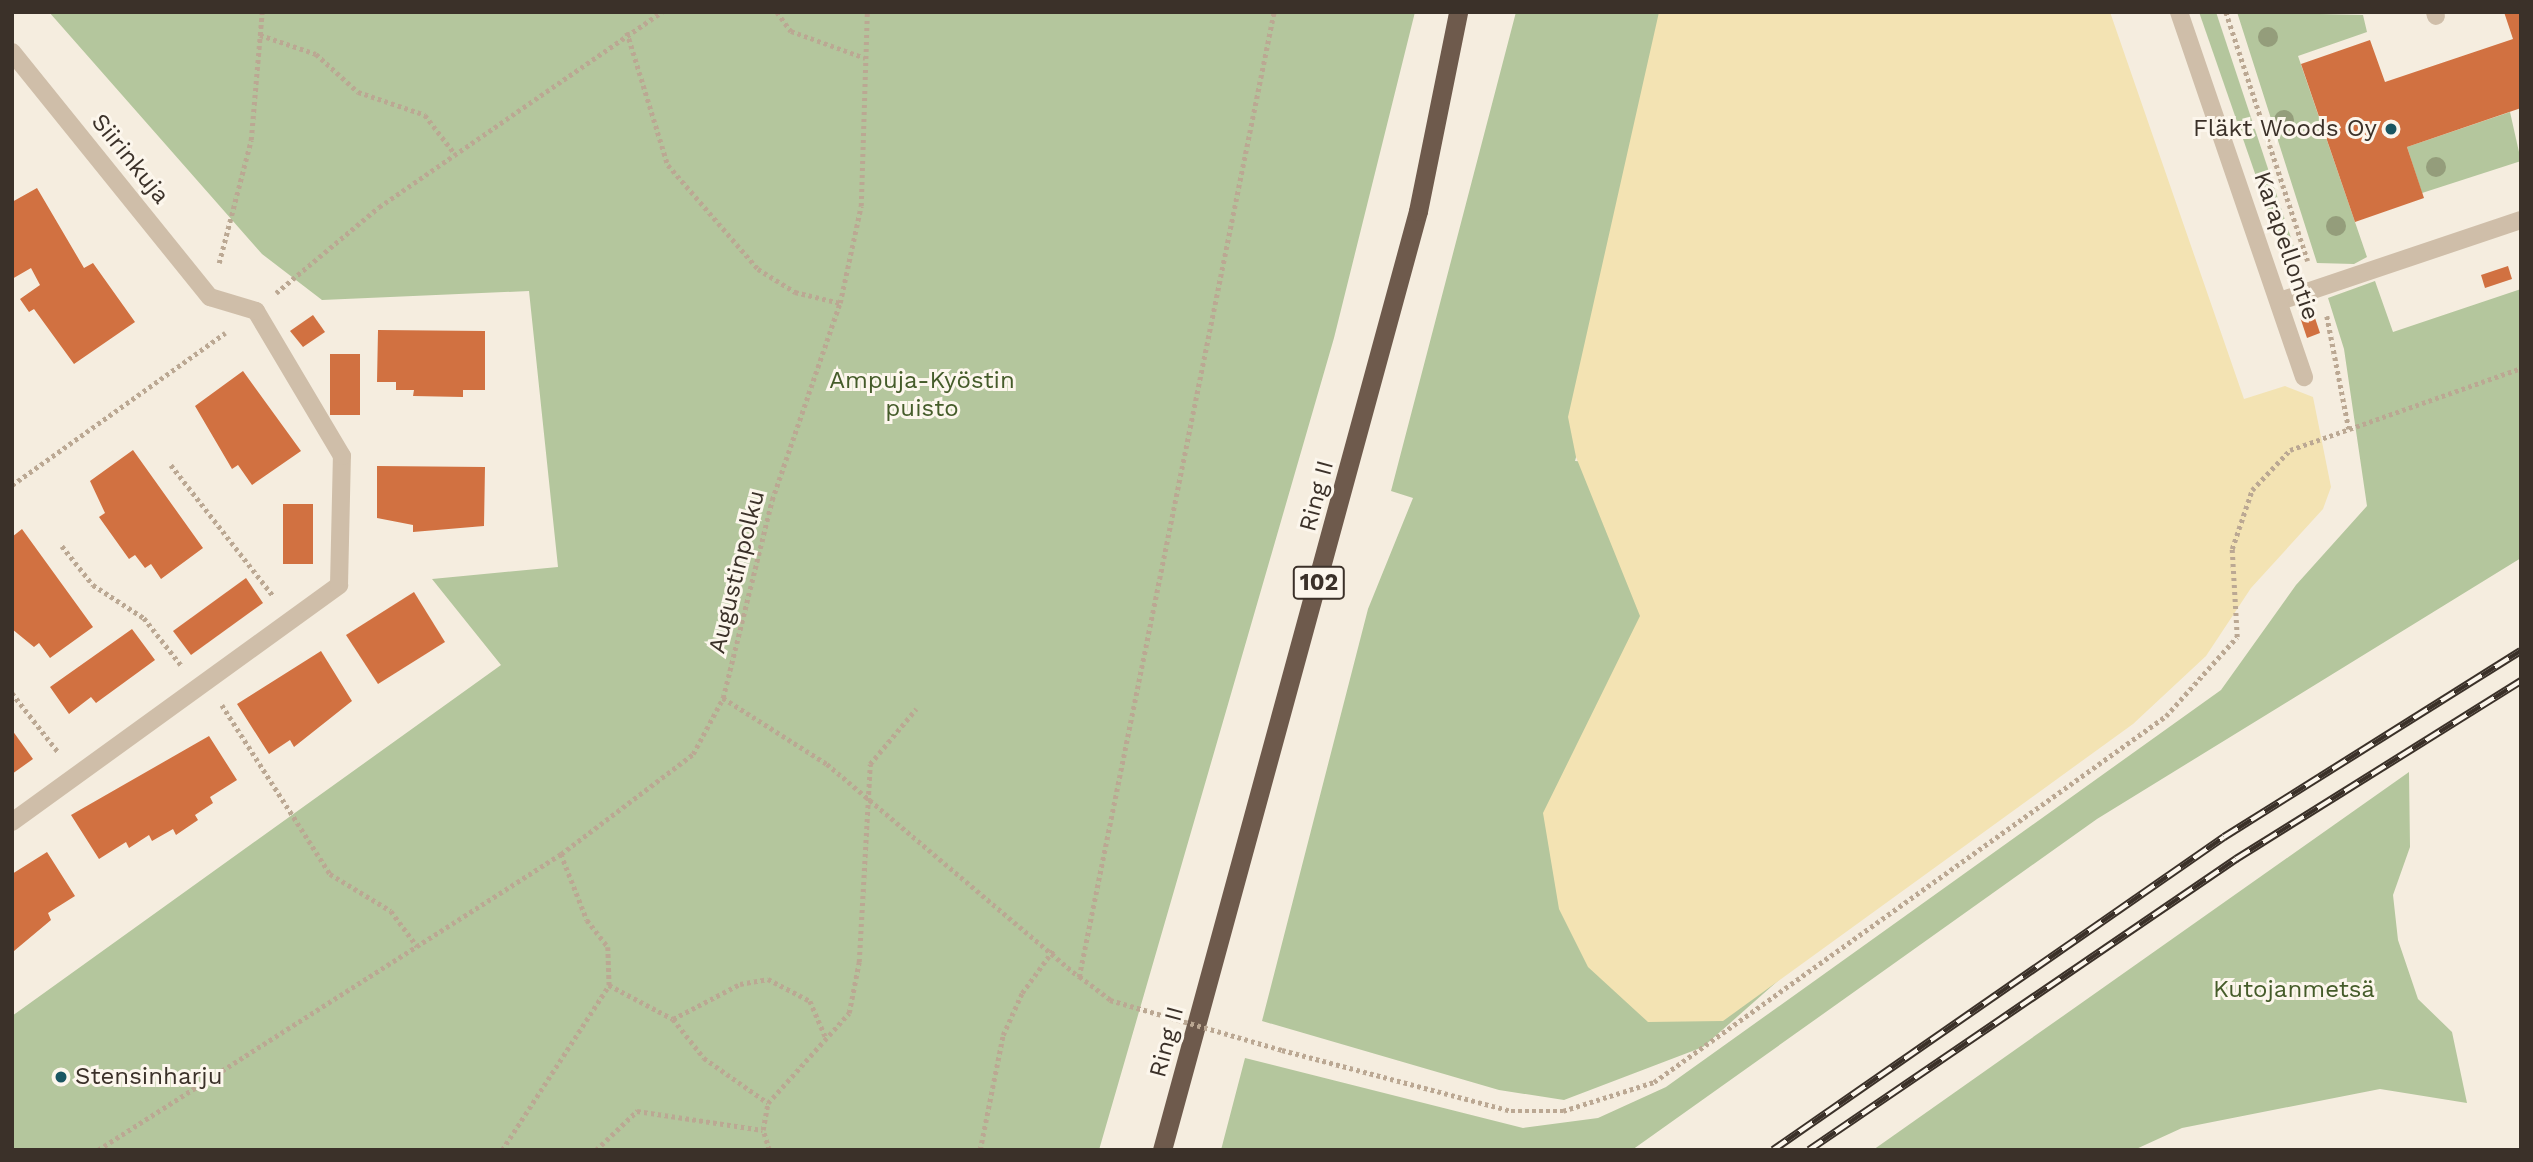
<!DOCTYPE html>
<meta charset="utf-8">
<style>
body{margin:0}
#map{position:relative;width:2533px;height:1162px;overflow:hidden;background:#f5eddf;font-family:"Work Sans",sans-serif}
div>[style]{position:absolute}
.green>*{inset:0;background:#b4c69d}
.sand>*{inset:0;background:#f3e3b3}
.building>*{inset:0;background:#d17141}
.path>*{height:4.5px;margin-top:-2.25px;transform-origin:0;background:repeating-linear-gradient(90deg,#bba893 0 3.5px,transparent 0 7px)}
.service>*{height:18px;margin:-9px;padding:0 9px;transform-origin:9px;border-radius:9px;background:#cfbea9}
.minor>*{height:18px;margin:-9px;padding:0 9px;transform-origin:9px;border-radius:9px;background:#cfbea9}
.trunk>*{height:19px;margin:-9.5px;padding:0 9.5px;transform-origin:9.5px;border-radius:9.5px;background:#6e5a4c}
.rail>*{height:8px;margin-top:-4px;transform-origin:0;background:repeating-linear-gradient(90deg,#fcf6ec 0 16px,#3b3129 0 32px);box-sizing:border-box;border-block:2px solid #3b3129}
.path-bridge>*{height:4.5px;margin-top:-2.25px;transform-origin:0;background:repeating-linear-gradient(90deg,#bba893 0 3.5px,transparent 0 7px)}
.trees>*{width:20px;height:20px;margin:-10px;border-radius:50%;background:#949d7b}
.dots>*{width:19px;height:19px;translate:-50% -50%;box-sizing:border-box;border:4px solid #fcf6ec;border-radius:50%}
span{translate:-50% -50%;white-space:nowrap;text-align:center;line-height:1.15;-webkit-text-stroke:6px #fcf6ec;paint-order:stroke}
.shield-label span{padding:2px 5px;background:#fcf6ec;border:2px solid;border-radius:5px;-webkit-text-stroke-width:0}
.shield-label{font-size:23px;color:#3b3129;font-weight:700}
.poi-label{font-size:24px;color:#3b3129}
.right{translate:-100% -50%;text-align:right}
.left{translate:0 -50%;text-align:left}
.street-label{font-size:24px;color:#3b3129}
.park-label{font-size:24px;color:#455c2a}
.frame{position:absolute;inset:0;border:14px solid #3b3129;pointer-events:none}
</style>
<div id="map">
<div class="green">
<div style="clip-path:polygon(49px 12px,1415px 12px,1334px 338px,1099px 1150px,12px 1150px,12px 1016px,501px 665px,432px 579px,558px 567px,529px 291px,322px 300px,262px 254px)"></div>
<div style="clip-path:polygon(1516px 12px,1694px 12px,1575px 461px,1610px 463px,1781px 978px,1703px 1047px,1564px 1100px,1499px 1090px,1262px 1021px,1368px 609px,1413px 498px,1391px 491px)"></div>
<div style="clip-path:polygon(2199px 12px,2216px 12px,2296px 253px,2284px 257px)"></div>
<div style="clip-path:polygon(2237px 12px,2363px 15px,2367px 32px,2298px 56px,2367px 257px,2354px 264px,2317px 263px)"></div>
<div style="clip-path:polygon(2510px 112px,2521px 161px,2422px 193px,2407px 147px)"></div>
<div style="clip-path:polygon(2375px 281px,2393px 332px,2521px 289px,2521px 558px,2097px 819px,1632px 1150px,1221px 1150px,1245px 1058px,1523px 1128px,1598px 1118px,1666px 1087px,2221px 690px,2296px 585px,2367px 506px,2344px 349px,2328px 298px)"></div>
<div style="clip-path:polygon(2409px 772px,2410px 847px,2393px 895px,2398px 940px,2418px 999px,2452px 1032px,2467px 1103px,2380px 1089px,2182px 1128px,2134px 1150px,1873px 1150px)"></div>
</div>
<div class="sand">
<div style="clip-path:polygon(1659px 12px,2110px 12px,2244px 399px,2285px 386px,2313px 397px,2331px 487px,2323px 509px,2251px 588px,2206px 656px,2133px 724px,1723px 1021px,1648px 1022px,1588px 967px,1559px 909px,1543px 813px,1640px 616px,1576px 457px,1568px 417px)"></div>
</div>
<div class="building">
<div style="clip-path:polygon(2504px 12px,2521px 12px,2521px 108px,2407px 147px,2424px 198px,2355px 222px,2301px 64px,2370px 40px,2385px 82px,2513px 39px)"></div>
<div style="clip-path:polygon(37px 188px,84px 268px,93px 263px,135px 322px,74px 364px,34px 309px,29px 312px,20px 299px,40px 285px,31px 268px,12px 279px,12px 202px)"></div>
<div style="clip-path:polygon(2508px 266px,2512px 279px,2485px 288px,2481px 275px)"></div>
<div style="clip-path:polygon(2312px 309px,2320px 333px,2307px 338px,2299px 314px)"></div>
<div style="clip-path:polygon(313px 315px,325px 332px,303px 347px,290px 331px)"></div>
<div style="clip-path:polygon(378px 330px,485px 331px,485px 390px,463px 390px,463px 397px,413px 396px,414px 390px,396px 390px,396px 382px,377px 382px)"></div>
<div style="clip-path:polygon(330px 354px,360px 354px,360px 415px,330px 415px)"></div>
<div style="clip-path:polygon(243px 371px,301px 451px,252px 485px,238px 465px,232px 469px,195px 406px)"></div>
<div style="clip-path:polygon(133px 450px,203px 548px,161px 579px,151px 564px,145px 568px,135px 555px,129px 559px,99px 517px,105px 513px,90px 481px)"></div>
<div style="clip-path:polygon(377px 466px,485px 467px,484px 526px,413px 532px,413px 525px,377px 518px)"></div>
<div style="clip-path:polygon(283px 504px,313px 504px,313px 564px,283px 564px)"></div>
<div style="clip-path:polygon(22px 529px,93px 627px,50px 658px,39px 643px,34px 647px,12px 629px,12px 537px)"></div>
<div style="clip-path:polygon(246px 578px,263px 603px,191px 655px,173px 631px)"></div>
<div style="clip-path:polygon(414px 592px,445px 642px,378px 684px,346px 635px)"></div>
<div style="clip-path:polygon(132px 629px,155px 660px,96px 703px,91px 697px,69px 714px,50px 687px)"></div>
<div style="clip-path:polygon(321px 651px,352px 701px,294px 747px,290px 740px,269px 754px,237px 704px)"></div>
<div style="clip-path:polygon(12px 730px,33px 759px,12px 774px)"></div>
<div style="clip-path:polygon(209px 736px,237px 780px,210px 797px,213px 803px,195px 815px,198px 820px,176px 835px,173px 829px,152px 841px,149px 835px,129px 848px,126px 842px,99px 859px,71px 815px)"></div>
<div style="clip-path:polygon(47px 852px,75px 896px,48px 913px,51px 920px,14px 951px,12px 874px)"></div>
</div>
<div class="path">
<div style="left:777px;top:12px;width:24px;rotate:54deg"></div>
<div style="left:791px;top:31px;width:79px;rotate:20deg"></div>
<div style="left:2226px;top:12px;width:262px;rotate:71.8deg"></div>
<div style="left:627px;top:32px;width:139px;rotate:72.9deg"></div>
<div style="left:668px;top:165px;width:138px;rotate:49.1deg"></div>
<div style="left:758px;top:269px;width:44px;rotate:31.9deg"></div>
<div style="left:795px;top:292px;width:46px;rotate:13.7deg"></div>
<div style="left:260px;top:35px;width:59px;rotate:18.7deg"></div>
<div style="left:316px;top:54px;width:57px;rotate:42.1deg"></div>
<div style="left:358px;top:92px;width:71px;rotate:18.9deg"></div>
<div style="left:425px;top:115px;width:49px;rotate:52.4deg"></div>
<div style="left:219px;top:263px;width:127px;rotate:-75.4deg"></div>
<div style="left:251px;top:140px;width:128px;rotate:-85.1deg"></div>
<div style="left:276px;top:293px;width:134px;rotate:-39.9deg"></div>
<div style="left:379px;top:207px;width:344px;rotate:-34.6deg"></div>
<div style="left:2327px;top:316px;width:115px;rotate:79deg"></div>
<div style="left:171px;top:465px;width:167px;rotate:52deg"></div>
<div style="left:12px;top:485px;width:262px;rotate:-35.5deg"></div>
<div style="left:62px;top:546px;width:50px;rotate:51.5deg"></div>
<div style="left:93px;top:585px;width:61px;rotate:32.9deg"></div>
<div style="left:144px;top:618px;width:60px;rotate:51.8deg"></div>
<div style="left:12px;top:693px;width:76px;rotate:51.9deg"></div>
<div style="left:723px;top:698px;width:123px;rotate:32.4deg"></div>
<div style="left:827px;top:764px;width:330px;rotate:40.2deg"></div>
<div style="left:222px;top:705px;width:201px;rotate:57.4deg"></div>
<div style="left:330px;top:874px;width:71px;rotate:31.2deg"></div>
<div style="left:391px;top:911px;width:44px;rotate:53.4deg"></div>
<div style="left:561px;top:854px;width:71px;rotate:68.5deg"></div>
<div style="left:587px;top:920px;width:34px;rotate:52deg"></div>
<div style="left:608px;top:947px;width:38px;rotate:88deg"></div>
<div style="left:609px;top:985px;width:72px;rotate:28deg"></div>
<div style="left:673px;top:1019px;width:50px;rotate:51.5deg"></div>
<div style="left:704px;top:1058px;width:78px;rotate:35.1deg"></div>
<div style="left:1110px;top:1000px;width:39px;rotate:-143deg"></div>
<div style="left:1079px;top:977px;width:985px;rotate:-78.58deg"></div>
<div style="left:673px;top:1019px;width:76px;rotate:-27.6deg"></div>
<div style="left:740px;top:984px;width:28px;rotate:-10deg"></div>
<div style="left:768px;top:979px;width:47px;rotate:27.6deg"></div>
<div style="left:810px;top:1001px;width:40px;rotate:66.6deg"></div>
<div style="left:1282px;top:1050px;width:237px;rotate:14.9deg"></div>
<div style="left:1511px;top:1111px;width:52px"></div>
<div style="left:1563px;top:1111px;width:96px;rotate:-17.7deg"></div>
<div style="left:1654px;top:1082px;width:629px;rotate:-35.56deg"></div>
<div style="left:2166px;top:716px;width:106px;rotate:-48.1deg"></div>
<div style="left:2237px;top:637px;width:88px;rotate:-93.3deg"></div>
<div style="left:2232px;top:549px;width:62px;rotate:-71.3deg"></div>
<div style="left:2252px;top:490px;width:55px;rotate:-46.5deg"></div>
<div style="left:2290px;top:450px;width:245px;rotate:-19.5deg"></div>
<div style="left:98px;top:1150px;width:550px;rotate:-32.59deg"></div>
<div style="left:561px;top:854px;width:166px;rotate:-37.1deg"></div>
<div style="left:693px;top:754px;width:64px;rotate:-61.8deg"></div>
<div style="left:723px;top:698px;width:204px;rotate:-76.1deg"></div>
<div style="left:772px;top:500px;width:208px;rotate:-71deg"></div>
<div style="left:840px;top:303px;width:99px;rotate:-77.8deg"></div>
<div style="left:861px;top:206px;width:194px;rotate:-88.2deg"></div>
<div style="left:502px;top:1150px;width:197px;rotate:-57deg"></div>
<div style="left:596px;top:1150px;width:57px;rotate:-43.6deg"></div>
<div style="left:637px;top:1111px;width:127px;rotate:8.6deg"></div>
<div style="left:769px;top:1150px;width:21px;rotate:-107deg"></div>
<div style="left:763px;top:1130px;width:27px;rotate:-80deg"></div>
<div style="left:768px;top:1103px;width:121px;rotate:-48deg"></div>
<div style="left:849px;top:1013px;width:52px;rotate:-78.9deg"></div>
<div style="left:859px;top:962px;width:198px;rotate:-86.8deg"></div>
<div style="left:870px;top:764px;width:72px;rotate:-50.1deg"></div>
<div style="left:980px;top:1150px;width:117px;rotate:-78.7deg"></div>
<div style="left:1003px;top:1035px;width:46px;rotate:-65.7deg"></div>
<div style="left:1022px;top:993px;width:54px;rotate:-54deg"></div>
</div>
<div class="service">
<div style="left:2435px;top:12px;width:4px;rotate:76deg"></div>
<div style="left:2280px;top:301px;width:254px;rotate:-18.6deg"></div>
<div style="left:12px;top:822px;width:404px;rotate:-35.9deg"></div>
<div style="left:339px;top:585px;width:129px;rotate:-88.7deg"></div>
<div style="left:342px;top:456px;width:169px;rotate:-120.7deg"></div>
<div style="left:256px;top:311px;width:48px;rotate:-163.1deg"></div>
</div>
<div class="minor">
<div style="left:2179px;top:12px;width:386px;rotate:71.1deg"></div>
<div style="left:12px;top:52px;width:315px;rotate:51.1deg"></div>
</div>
<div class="trunk">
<div style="left:1162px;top:1150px;width:973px;rotate:-74.75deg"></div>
<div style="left:1418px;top:211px;width:203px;rotate:-78.6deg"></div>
</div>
<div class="rail">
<div style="left:1773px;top:1150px;width:549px;rotate:-34.76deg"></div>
<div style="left:2224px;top:837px;width:350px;rotate:-32.1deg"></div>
<div style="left:1809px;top:1150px;width:517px;rotate:-34.27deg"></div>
<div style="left:2236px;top:859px;width:336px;rotate:-32deg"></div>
</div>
<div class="path-bridge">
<div style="left:1110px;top:1000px;width:179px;rotate:16.2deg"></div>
</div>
<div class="trees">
<div style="left:2268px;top:37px"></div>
<div style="left:2284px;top:120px"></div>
<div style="left:2436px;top:167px"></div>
<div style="left:2336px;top:226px"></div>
</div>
<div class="dots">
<div style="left:2391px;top:129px;background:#1a5662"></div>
<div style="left:61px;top:1077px;background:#1a5662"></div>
</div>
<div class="shield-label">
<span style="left:1319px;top:583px">102</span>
</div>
<div class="poi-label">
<span class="right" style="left:2377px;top:129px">Fläkt Woods Oy</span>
<span class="left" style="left:75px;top:1077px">Stensinharju</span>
</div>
<div class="street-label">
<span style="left:130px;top:159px;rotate:51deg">Siirinkuja</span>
<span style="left:2286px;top:246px;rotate:71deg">Karapellontie</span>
<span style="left:1317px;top:496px;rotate:-75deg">Ring II</span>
<span style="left:737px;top:572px;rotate:-76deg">Augustinpolku</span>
<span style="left:1167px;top:1042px;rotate:-75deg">Ring II</span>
</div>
<div class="park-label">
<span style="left:922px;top:395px">Ampuja-Kyöstin<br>puisto</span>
<span style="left:2294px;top:990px">Kutojanmetsä</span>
</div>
<div class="frame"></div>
</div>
